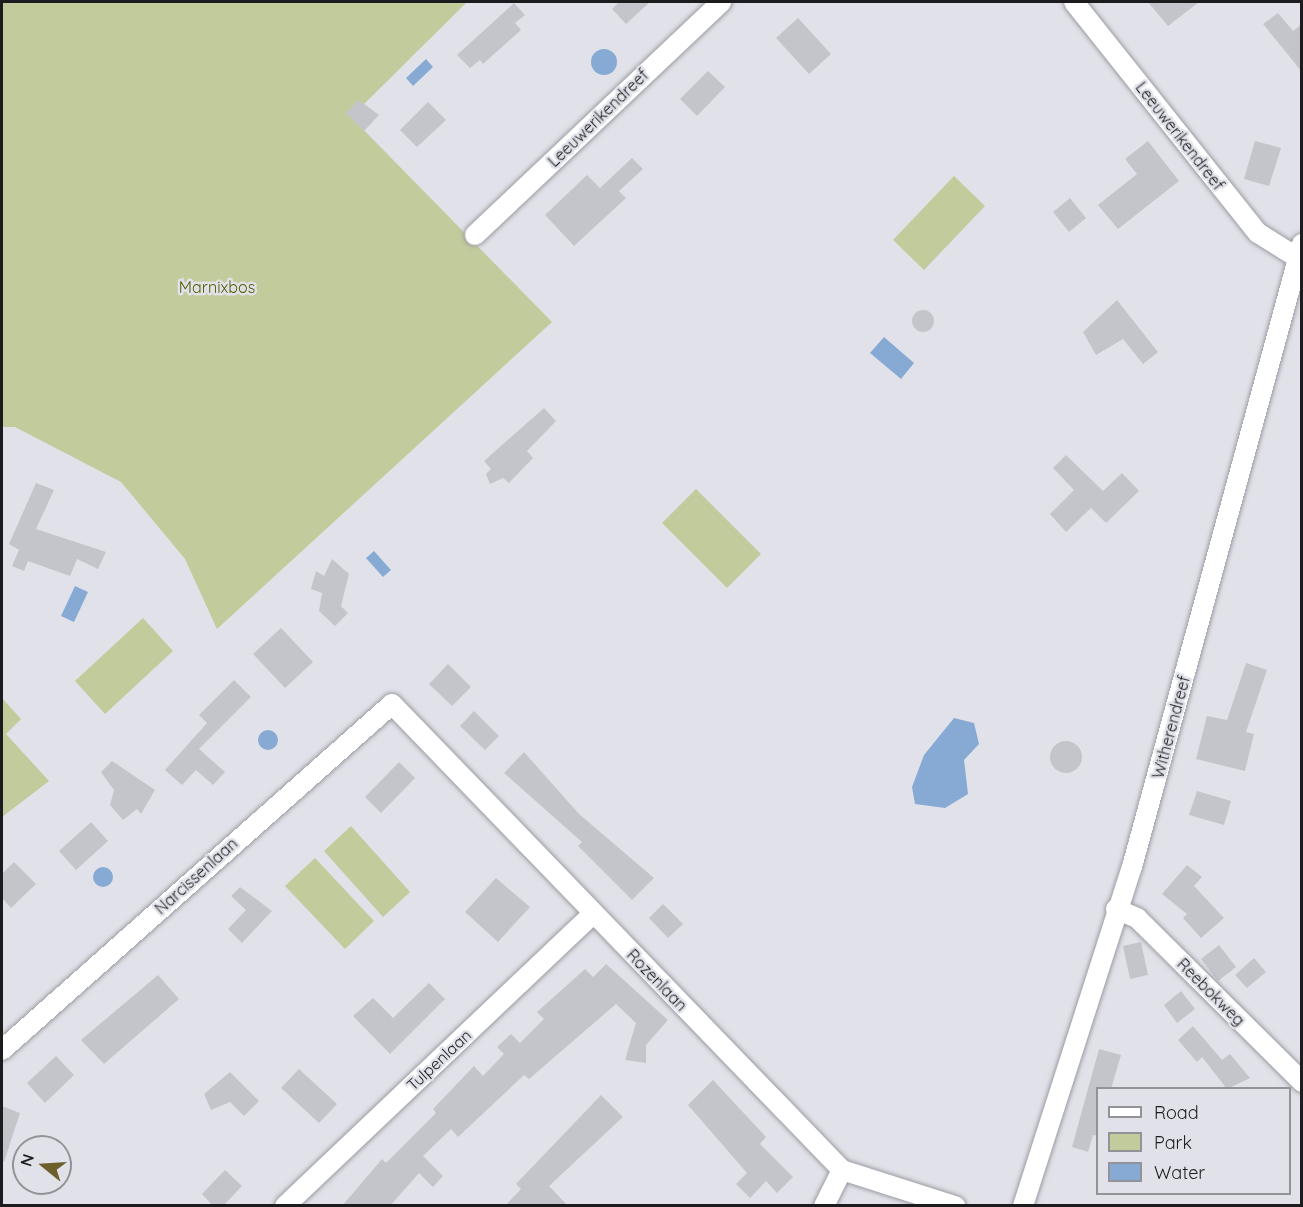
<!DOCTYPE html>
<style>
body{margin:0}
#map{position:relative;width:1303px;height:1207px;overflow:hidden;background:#e1e2e9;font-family:Quicksand,sans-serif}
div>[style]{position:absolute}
.green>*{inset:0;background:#c2cb9b}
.water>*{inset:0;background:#87aad5}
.round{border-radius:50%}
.building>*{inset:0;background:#c4c4cb}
.roads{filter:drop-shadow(0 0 2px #9b9ca3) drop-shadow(0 0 2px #9b9ca3)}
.minor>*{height:20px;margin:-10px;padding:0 10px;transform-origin:10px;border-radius:10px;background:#fff}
span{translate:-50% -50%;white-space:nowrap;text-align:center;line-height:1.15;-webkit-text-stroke:5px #e1e2e9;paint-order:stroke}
.street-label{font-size:16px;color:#1c1c1f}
.park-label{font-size:16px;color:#545d02}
.frame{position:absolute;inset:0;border:3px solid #1c1c1f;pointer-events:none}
.legend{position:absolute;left:1096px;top:1087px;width:195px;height:108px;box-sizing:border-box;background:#e1e2e9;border:2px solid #929398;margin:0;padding:8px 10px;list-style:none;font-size:18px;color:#1c1c1f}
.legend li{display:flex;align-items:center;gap:12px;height:30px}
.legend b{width:30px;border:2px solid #929398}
.north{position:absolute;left:12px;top:1135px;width:60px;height:60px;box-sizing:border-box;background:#e1e2e9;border:2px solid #929398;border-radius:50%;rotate:288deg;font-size:16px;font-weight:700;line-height:24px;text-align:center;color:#1c1c1f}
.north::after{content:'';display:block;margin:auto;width:21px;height:27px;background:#6c5f2c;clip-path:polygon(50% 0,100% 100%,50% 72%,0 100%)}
</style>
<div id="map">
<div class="green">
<div style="clip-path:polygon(2px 2px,467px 2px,351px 117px,552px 322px,217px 629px,185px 559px,121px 482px,15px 427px,2px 427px)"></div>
<div style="clip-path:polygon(954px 176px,985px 206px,924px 270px,893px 240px)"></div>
<div style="clip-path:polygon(696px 489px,761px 554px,727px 588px,662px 523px)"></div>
<div style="clip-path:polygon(143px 618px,173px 651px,105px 714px,75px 681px)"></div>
<div style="clip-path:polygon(2px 698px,21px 719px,6px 734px,49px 781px,2px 817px)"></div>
<div style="clip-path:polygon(351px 826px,410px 892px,383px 917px,324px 851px)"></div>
<div style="clip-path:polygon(315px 858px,374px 921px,345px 949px,285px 886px)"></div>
</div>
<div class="water">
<div class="round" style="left:591px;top:49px;width:26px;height:26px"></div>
<div style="clip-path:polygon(426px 59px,433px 67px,413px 86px,406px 78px)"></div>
<div style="clip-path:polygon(884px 337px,914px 363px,901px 379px,870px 353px)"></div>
<div style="clip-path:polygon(374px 551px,391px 570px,383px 577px,366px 558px)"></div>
<div style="clip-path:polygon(75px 586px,88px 592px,74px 622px,61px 616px)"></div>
<div style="clip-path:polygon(954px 718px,974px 723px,979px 744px,964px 760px,968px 794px,945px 808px,915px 804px,912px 787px,924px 755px)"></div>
<div class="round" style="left:258px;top:730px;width:20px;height:20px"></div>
<div class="round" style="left:93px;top:867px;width:20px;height:20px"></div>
</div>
<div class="building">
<div style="clip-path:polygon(619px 2px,650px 2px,626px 24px,612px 9px)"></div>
<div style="clip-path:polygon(1148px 2px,1199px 2px,1168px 26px)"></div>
<div style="clip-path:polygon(514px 3px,525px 15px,515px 23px,521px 30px,483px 64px,480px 60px,470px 68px,457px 55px)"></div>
<div style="clip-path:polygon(1278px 13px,1293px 31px,1302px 24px,1302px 72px,1263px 24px)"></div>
<div style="clip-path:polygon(798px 18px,831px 54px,809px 74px,776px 38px)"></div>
<div style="clip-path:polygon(708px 71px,725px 87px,697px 116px,680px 99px)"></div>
<div style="clip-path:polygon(359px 100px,379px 115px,364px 131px,346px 113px)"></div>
<div style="clip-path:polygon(428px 102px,446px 120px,417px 147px,400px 130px)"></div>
<div style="clip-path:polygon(1148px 141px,1179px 181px,1118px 229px,1098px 205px,1137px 174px,1125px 159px)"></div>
<div style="clip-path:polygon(1255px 141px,1281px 148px,1269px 186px,1244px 179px)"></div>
<div style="clip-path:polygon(632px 158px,643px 169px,619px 191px,626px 198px,574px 246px,545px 215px,587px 175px,600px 188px)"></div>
<div style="clip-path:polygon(1070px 198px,1086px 218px,1069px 232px,1053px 212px)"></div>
<div style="clip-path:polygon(1117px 300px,1158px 352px,1143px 364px,1123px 339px,1096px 355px,1083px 332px)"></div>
<div class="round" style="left:912px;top:310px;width:22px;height:22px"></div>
<div style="clip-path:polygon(544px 408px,556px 421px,527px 451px,533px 458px,509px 483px,503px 478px,490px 484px,486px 474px,491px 469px,484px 461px)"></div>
<div style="clip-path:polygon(1066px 455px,1103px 491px,1122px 473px,1139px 491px,1106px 523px,1091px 508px,1066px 532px,1050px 514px,1074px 490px,1053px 468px)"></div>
<div style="clip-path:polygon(36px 483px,54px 490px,36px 529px,106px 552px,98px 569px,77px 559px,70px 576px,28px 561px,24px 571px,12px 566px,19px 550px,9px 544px)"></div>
<div style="clip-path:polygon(332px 559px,349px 574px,341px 606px,348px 613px,335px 626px,319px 611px,322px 593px,311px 589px,316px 571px,324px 576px)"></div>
<div style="clip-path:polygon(281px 628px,313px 662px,285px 688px,253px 654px)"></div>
<div style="clip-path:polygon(1246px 663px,1267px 670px,1246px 732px,1254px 734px,1245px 771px,1196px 759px,1207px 716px,1227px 720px)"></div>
<div style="clip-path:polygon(448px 664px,471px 687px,452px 706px,429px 684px)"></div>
<div style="clip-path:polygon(234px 680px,251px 697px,199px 749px,225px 772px,213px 785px,196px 770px,182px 785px,165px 770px,207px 723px,199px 715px)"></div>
<div style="clip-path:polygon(474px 711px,499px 736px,485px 750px,460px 726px)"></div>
<div class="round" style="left:1050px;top:741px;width:32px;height:32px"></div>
<div style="clip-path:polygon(524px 752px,579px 814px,654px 878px,632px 900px,578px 846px,582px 842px,504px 773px)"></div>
<div style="clip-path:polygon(112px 761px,155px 790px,141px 814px,137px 809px,123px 820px,110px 805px,114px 790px,101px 772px)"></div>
<div style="clip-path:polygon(399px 762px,415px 778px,381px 813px,365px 797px)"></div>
<div style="clip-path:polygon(1197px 791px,1231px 801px,1224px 825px,1189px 815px)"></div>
<div style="clip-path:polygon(91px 822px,108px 841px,76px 870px,59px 851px)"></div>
<div style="clip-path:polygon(14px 862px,36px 884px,11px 908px,2px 898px,2px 874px)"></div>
<div style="clip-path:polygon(1187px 865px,1202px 877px,1194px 886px,1224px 918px,1201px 938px,1183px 918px,1187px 914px,1162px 894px)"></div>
<div style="clip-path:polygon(496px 878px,530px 907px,498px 942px,465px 912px)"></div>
<div style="clip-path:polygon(240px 887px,272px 911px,242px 943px,228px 929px,246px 910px,231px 896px)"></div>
<div style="clip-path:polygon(663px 904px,683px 924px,668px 938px,649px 918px)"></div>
<div style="clip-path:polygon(1141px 942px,1148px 975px,1130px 979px,1123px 946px)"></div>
<div style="clip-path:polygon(1219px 945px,1236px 967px,1218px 981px,1201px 959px)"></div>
<div style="clip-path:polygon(1254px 958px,1266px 972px,1247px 988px,1235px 975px)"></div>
<div style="clip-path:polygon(606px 964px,668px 1020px,646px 1045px,646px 1063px,625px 1060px,636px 1023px,616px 1004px,529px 1079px,524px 1075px,458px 1137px,451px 1129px,423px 1156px,443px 1176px,433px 1187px,419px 1173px,390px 1206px,342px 1206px,382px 1159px,386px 1163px,436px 1113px,433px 1109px,474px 1066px,483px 1076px,504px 1054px,497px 1047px,511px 1034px,520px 1043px,544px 1019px,537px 1012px,585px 969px,593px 977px)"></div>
<div style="clip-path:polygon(158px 975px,179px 999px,104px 1064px,81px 1040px)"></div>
<div style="clip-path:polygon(429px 983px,445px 999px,390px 1054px,353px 1016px,373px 998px,393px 1018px)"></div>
<div style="clip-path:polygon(1181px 991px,1195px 1009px,1177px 1023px,1164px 1005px)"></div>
<div style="clip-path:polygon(1193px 1026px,1222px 1060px,1230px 1054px,1250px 1078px,1227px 1089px,1202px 1057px,1197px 1062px,1178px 1040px)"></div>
<div style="clip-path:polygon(1099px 1049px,1121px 1055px,1111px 1089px,1098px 1089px,1098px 1136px,1093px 1135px,1088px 1152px,1072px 1147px)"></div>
<div style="clip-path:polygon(56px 1056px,74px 1075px,45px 1103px,27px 1083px)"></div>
<div style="clip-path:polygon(299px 1069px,337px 1104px,319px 1123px,281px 1088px)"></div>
<div style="clip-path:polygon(230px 1072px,259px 1101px,244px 1116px,230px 1102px,211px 1110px,204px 1094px)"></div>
<div style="clip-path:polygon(713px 1080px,766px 1137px,760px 1144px,793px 1177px,777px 1193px,766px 1181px,750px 1198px,736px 1184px,747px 1173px,688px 1105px)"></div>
<div style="clip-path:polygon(601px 1095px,623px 1117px,549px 1186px,568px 1206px,505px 1206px,521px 1189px,516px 1184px)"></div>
<div style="clip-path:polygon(2px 1106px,20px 1113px,4px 1162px,2px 1162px)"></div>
<div style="clip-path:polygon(225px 1170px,242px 1186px,223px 1206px,213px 1206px,202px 1194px)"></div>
</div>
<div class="roads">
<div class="minor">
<div style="left:1074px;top:2px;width:295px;rotate:51.5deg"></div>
<div style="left:1258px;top:233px;width:47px;rotate:32deg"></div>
<div style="left:475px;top:235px;width:339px;rotate:-43.4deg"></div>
<div style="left:1116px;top:909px;width:23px;rotate:23deg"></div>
<div style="left:1137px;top:918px;width:233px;rotate:44.8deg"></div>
<div style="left:2px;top:1050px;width:521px;rotate:-41.58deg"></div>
<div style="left:392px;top:704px;width:648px;rotate:46deg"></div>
<div style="left:842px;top:1170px;width:119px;rotate:17.7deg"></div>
<div style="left:285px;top:1206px;width:424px;rotate:-43.5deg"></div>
<div style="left:824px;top:1206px;width:40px;rotate:-63.4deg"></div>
<div style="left:1023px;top:1206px;width:356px;rotate:-72.2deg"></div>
<div style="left:1132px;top:867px;width:646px;rotate:-74.74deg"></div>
</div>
</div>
<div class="street-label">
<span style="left:598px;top:118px;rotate:-44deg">Leeuwerikendreef</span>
<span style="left:1180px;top:136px;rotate:52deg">Leeuwerikendreef</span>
<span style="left:1171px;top:727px;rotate:-75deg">Witherendreef</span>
<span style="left:196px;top:876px;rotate:-42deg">Narcissenlaan</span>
<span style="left:657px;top:980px;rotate:46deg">Rozenlaan</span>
<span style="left:1211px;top:992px;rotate:45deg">Reebokweg</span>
<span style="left:439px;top:1060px;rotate:-43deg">Tulpenlaan</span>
</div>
<div class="park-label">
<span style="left:217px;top:287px">Marnixbos</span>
</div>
<div class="frame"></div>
<ul class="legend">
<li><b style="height:8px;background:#fff"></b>Road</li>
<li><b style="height:16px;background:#c2cb9b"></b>Park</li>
<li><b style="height:16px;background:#87aad5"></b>Water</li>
</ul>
<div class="north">N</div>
</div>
